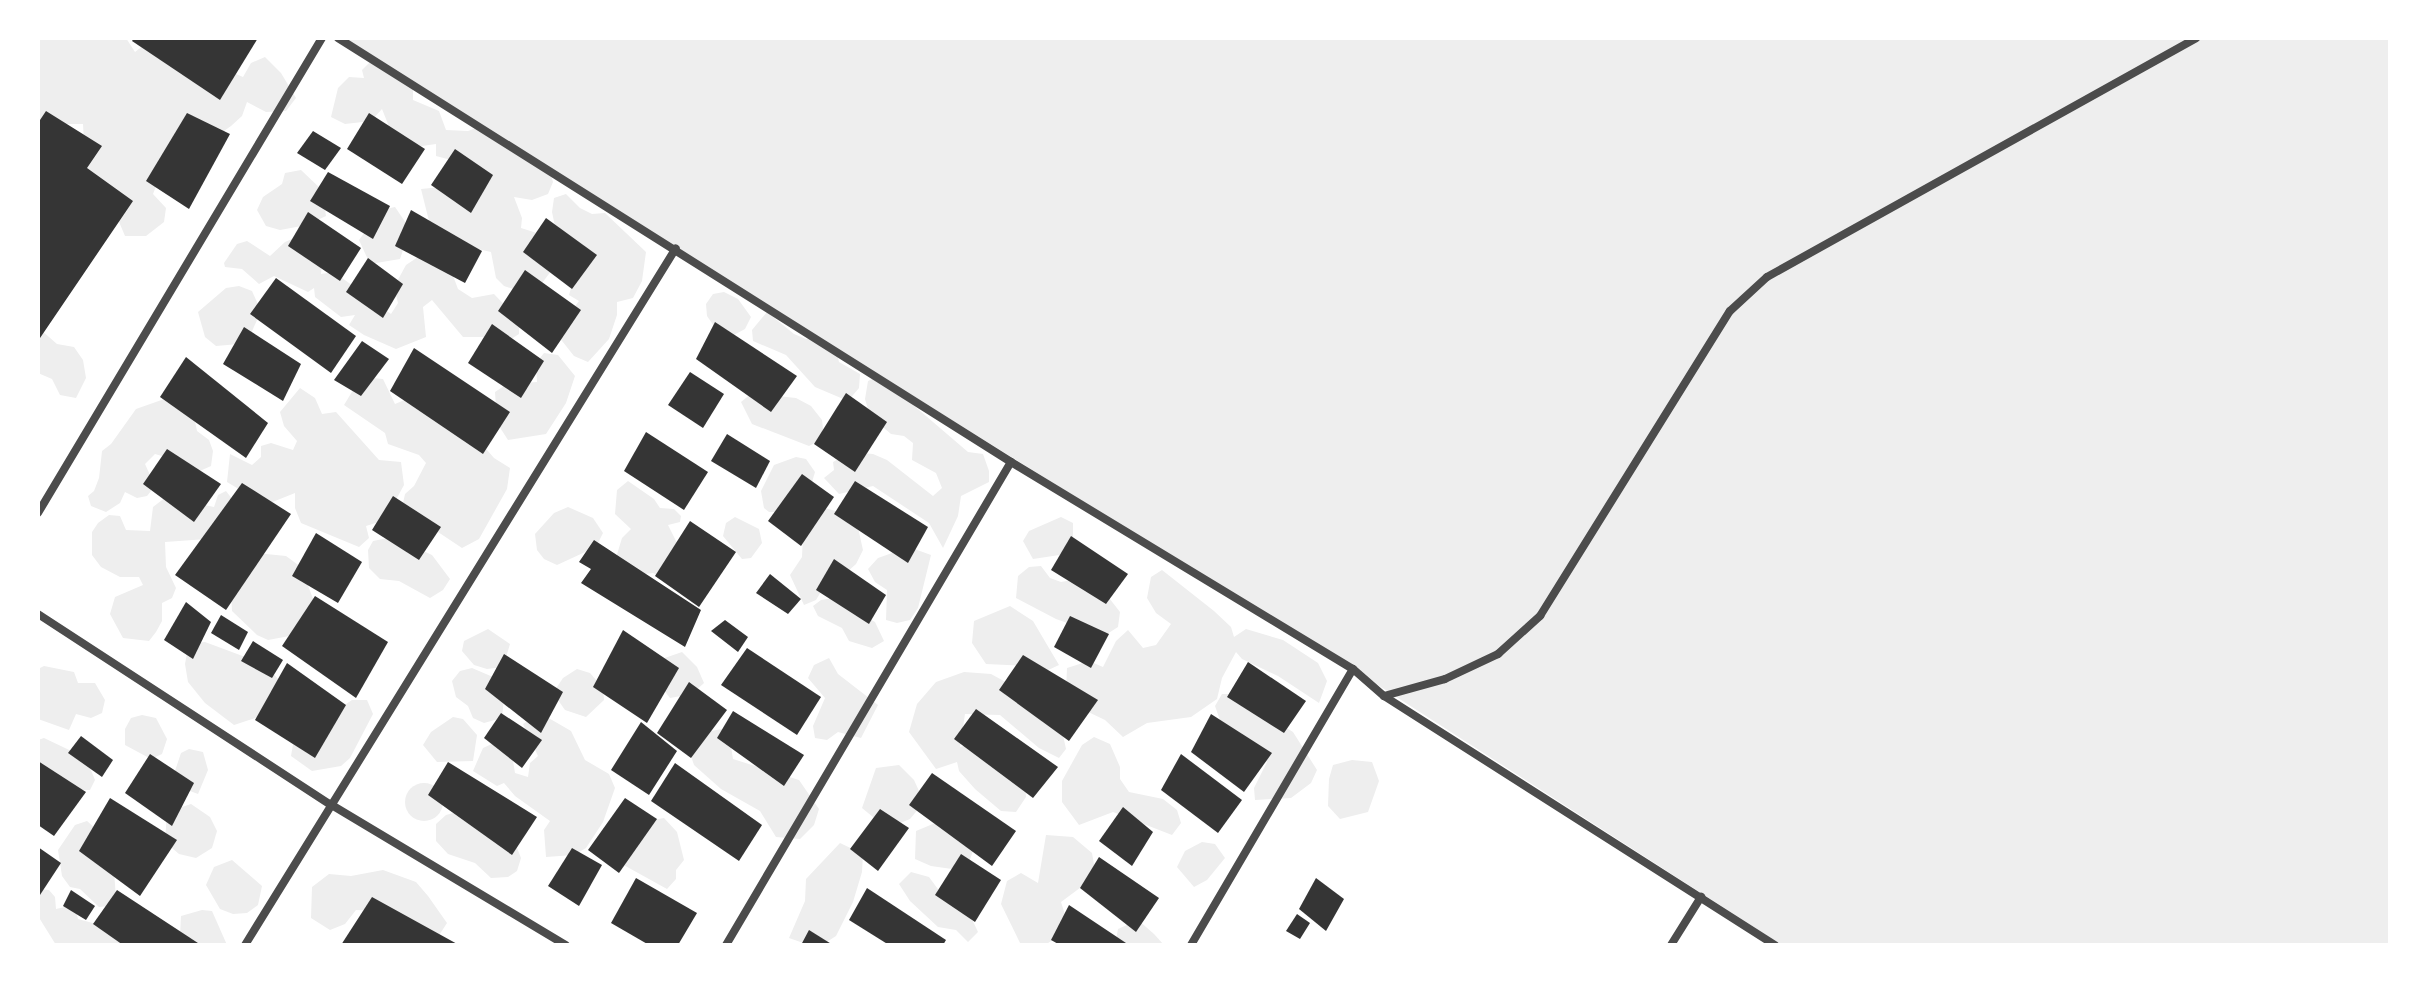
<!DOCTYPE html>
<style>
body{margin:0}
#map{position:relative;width:2428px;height:983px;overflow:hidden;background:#fff;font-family:"Source Sans 3",sans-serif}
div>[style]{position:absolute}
.green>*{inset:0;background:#eee}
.round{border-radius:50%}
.building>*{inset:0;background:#353535}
.minor>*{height:8px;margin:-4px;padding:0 4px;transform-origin:4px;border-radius:4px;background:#4c4c4c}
span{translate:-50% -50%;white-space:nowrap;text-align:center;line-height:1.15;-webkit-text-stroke:8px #fff;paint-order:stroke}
.frame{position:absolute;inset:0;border:40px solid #fff;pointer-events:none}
</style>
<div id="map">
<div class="green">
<div style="clip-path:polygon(44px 38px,126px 38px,135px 52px,153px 38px,243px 77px,251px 63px,265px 57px,281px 73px,296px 98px,286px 111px,266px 112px,247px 102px,242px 116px,231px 126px,160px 176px,153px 194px,166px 208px,164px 222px,146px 236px,125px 236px,117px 217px,86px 180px,83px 124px,38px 124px,38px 39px)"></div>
<div style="clip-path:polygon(evenodd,338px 38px,2390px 38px,2390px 945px,1782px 945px,1353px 669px,910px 394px,912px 404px,968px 452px,983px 454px,989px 471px,989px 482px,961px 496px,958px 516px,943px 548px,929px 523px,873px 486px,839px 494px,824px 478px,834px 470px,833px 462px,851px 452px,873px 454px,887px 460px,933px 496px,942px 488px,936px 473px,912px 460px,913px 443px,904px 436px,891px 434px,870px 416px,865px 399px,868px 381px,879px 376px,836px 349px,839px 362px,860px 374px,859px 388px,848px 401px,815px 387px,786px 355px,753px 341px,752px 330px,767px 312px,794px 334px,806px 339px,817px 337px,550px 171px,553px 182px,548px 194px,532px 200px,514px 197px,522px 218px,521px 228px,540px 234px,555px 266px,539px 287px,522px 292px,504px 286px,496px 278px,491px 252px,465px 246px,430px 225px,421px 189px,441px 187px,455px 161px,436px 156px,436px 144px,408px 148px,392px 134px,382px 109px,371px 121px,345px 124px,331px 117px,338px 88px,349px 77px,364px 78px,362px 70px,372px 60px,338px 38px,413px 86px,479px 127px,468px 131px,446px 130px,439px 111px,413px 100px,413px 86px)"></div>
<div style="clip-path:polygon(301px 170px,322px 190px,326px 216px,307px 225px,280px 230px,266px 226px,257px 210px,263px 197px,282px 184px,285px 173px)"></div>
<div style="clip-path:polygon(566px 194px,580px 208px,592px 214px,605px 213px,646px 252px,642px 281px,633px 298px,617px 302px,617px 315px,609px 339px,588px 362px,574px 356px,551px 327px,569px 314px,579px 301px,569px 295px,575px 274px,557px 236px,552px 212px,554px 198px)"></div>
<div style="clip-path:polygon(395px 207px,410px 229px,400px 259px,370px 264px,359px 240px,381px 210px)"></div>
<div style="clip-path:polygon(299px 236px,322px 263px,321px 274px,334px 272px,391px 314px,398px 303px,394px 287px,406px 265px,421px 255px,452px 273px,458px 289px,472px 298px,494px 294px,519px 320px,519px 334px,508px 341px,494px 337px,463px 337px,432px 300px,423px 307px,426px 337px,396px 349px,364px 335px,349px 325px,355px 315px,341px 317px,315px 297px,314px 288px,308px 292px,274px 276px,259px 284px,242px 269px,225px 267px,224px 263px,237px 244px,247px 241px,270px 256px,285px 242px)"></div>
<div style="clip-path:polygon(239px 286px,252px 291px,261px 311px,249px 338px,239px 344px,216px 346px,205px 337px,198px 312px,226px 288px)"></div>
<div style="clip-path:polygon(724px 292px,738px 299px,751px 317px,745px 329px,730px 337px,718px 332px,707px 316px,706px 304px,713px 294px)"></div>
<div style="clip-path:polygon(41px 330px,57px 344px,74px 347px,83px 360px,86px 378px,76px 398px,60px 395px,52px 379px,38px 373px,38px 331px)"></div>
<div style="clip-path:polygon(544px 353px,558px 355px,575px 376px,566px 403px,546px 434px,508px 440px,497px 423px,495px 392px,507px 384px,537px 382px,536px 363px)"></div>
<div style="clip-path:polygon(361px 377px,383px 379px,395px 404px,414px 396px,475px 436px,494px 458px,510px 468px,507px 489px,479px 539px,462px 548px,402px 508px,405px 494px,414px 486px,426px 463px,419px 455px,388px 444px,385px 433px,344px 405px)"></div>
<div style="clip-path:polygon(300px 388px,315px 398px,322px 414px,336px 412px,379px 460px,401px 462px,404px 485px,385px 520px,366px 526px,369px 538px,359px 547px,301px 523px,295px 508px,295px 493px,265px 505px,227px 482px,230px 454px,252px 465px,261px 457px,261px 446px,271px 443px,293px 450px,297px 441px,284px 426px,280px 412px)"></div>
<div style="clip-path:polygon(752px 393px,796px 398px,811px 406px,822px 420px,824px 438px,809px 446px,752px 424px,741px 402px)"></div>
<div style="clip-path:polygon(170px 397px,193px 412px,197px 431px,209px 440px,213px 451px,211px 466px,193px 474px,172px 459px,155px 454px,145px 464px,155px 486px,147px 496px,137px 498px,125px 492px,120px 503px,106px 512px,91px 506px,88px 496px,94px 491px,99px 478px,102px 451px,111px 444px,136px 409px)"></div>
<div style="clip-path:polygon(796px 457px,806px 459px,815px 472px,810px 489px,779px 512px,769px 512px,764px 508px,761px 491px,774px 465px)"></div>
<div style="clip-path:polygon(628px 481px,654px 499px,660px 508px,674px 509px,681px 516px,680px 522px,668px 525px,679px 547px,679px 585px,653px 573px,635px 575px,615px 561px,622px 538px,631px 529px,615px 514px,617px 490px)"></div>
<div style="clip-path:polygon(226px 491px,236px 504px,207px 539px,165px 542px,166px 567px,176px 588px,172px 598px,162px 603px,162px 621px,156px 632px,149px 641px,123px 638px,110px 614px,115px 597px,143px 585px,139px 577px,120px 577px,101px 567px,92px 555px,92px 532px,98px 523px,109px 515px,120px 516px,126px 530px,150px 531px,153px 507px,166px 497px,214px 507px,218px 495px)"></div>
<div style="clip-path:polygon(568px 507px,593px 518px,603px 533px,596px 547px,557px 565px,544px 559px,537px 550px,535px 534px,554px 513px)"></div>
<div style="clip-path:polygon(821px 507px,843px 513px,857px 523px,863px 550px,856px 564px,845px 574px,835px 568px,816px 600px,804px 605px,790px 575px,802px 557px,803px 534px)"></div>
<div style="clip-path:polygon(735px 517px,759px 529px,762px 543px,751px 558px,742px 559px,723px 536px,726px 523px)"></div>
<div style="clip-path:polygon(1061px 517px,1073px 523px,1073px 548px,1066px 554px,1033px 559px,1023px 541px,1029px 531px)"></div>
<div style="clip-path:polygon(393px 537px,432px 555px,450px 579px,443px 590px,430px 598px,399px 581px,380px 579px,369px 568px,368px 550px,373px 541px)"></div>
<div style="clip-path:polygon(909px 547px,931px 555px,918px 608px,910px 620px,897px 623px,886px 620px,887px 590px,875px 582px,868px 569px,878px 558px)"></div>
<div style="clip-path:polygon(256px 553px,286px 556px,301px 567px,315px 604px,295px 635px,268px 640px,257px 635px,232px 611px,231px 591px)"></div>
<div style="clip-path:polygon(1041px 566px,1050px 578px,1061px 582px,1077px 579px,1106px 594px,1120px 612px,1118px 627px,1104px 636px,1056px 619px,1016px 598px,1018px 576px,1029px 567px)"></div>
<div style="clip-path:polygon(1162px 570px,1214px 611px,1231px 627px,1234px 637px,1246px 629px,1283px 640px,1318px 663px,1327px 681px,1319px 703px,1278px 676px,1242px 659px,1236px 652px,1222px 678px,1217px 699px,1191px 717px,1147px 723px,1123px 737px,1105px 720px,1082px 709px,1066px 690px,1067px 668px,1089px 661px,1103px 667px,1116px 641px,1128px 630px,1143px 648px,1156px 645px,1171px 624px,1156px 613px,1147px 598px,1151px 577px)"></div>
<div style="clip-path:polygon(834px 598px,875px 622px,884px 641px,872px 648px,849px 641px,842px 628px,818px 616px,813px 606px,821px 600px)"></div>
<div style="clip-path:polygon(1010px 606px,1033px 621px,1059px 665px,1044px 672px,1026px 666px,986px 664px,972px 643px,974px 621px)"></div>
<div style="clip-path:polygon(488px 629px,510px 644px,503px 667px,487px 669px,474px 665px,462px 651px,464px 641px)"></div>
<div style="clip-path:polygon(205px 642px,264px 664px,282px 683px,267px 714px,234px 725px,205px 703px,188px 682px,185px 664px,188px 648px,193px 643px)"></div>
<div style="clip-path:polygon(682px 652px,697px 667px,704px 683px,692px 694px,670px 698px,659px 684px,656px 661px)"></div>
<div style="clip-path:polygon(829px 658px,838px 674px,878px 705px,861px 738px,838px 732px,827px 740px,815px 738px,813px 726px,825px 698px,808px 678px,814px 665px)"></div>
<div style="clip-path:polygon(44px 666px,74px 672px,78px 683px,95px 683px,105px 700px,102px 713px,91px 718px,76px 714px,69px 730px,38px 719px,38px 669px)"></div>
<div style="clip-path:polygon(472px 668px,493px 677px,504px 698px,502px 718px,484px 723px,473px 718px,468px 706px,456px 697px,452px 681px,460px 671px)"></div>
<div style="clip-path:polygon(577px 669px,590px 673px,603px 688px,604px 700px,586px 717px,565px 710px,553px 693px,563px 678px)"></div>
<div style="clip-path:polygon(964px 672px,991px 674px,1013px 686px,1061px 726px,1066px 749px,1059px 758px,1039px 748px,1000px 715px,965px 714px,960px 747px,968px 745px,1025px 785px,1026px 797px,1016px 812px,1001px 811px,975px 789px,959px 771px,957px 762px,936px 769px,909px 732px,917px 704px,936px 682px)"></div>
<div style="clip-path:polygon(1222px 694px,1233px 694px,1293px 732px,1317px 770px,1311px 783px,1291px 798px,1255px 800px,1254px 788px,1267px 762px,1222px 726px,1215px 706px)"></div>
<div style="clip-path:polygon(352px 700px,367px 700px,373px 714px,350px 758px,341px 766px,312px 771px,291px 756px,294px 739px)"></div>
<div style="clip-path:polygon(540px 713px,571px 731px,585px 760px,609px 774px,615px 788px,603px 822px,586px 848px,574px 855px,546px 857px,544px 830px,550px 821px,515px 796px,504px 783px,497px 786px,473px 771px,483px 748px,494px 743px,512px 755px,515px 773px,528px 777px,530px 763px,538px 756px,523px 724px)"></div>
<div style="clip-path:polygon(142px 715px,156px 718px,167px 739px,162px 754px,151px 759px,125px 745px,125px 729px,131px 718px)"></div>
<div style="clip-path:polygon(453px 717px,463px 719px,477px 735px,473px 761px,437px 762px,423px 745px,431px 732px)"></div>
<div style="clip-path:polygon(728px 728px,733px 759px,799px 780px,819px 809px,814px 825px,800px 839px,776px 837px,760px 811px,721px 789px,694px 765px,689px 750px,705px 732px)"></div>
<div style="clip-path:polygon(1094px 737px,1110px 744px,1120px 767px,1120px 779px,1129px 792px,1163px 799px,1177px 810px,1181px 823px,1172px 835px,1113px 812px,1079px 825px,1062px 802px,1062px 781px,1082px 745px)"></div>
<div style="clip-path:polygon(44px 738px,86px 758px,95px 780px,90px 790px,70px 790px,38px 773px,38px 740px)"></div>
<div style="clip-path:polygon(189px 749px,203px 752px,208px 770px,198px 794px,182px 788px,173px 777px,181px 753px)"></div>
<div style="clip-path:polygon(1352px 760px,1372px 762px,1379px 781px,1368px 812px,1340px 819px,1328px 806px,1329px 779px,1333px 765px)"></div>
<div style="clip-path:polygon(899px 765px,914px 780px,924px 802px,910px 819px,893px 826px,879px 822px,862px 808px,876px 768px)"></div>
<div class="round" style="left:405px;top:783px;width:38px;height:38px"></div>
<div style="clip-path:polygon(191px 804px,210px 817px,217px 831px,212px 848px,196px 858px,179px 854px,165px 842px,167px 812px)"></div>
<div style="clip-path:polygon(457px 812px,514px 840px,521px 858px,517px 871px,508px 877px,491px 878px,475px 863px,448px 854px,436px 841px,436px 824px,446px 815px)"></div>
<div style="clip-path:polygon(664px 818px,677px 832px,684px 860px,676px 870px,676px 879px,667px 889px,620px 863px,647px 821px)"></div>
<div style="clip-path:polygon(87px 821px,96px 829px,114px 871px,116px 898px,109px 906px,99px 907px,80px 889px,70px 887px,62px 876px,58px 850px,75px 825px)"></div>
<div style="clip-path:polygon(940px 821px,975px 845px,966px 871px,931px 866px,915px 859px,916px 831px)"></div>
<div style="clip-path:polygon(1046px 835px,1073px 837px,1092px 853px,1096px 876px,1061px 902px,1067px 921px,1062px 934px,1045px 945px,1021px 945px,1001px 904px,1007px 881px,1021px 873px,1038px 883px)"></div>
<div style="clip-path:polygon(1202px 842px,1215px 844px,1225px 858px,1207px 880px,1194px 887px,1177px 867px,1185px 851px)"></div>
<div style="clip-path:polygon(840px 843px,863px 854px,862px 872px,853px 902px,836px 936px,822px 945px,809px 945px,789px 938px,805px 901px,806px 879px)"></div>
<div style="clip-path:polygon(232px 860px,262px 886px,258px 905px,247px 913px,233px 914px,220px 909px,206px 885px,214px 867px)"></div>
<div style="clip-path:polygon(383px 870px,416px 882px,428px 896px,447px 923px,436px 940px,379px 911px,356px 910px,345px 924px,330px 930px,311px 918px,312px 887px,329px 874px,351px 876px)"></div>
<div style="clip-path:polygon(911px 872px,929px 877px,943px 896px,969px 913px,978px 932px,968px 942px,956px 930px,938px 927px,910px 901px,899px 884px)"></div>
<div style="clip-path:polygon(38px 889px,49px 890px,55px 897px,56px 909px,69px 906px,76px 910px,78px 919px,100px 925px,135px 945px,56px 945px,38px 916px)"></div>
<div style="clip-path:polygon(202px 910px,212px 911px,227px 945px,184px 945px,180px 936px,181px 916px)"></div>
<div style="clip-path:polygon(1138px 920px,1154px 934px,1164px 945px,1115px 945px,1118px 929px)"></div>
</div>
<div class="building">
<div style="clip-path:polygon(134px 38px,258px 38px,220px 100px,132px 41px)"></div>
<div style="clip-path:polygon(46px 111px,102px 146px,87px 168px,133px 201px,38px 341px,38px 123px)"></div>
<div style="clip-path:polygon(187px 113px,230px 134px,189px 209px,146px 181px)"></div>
<div style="clip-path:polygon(369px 113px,425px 149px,402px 184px,347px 149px)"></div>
<div style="clip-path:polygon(313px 131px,341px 148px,325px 170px,297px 153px)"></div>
<div style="clip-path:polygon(455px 149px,493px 175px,471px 213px,431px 185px)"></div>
<div style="clip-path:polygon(328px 172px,390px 206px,373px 239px,310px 201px)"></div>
<div style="clip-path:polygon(411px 210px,482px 251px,465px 283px,395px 246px)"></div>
<div style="clip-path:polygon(308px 212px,361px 248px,340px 281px,288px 246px)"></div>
<div style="clip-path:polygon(546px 218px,597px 255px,572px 289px,523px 252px)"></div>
<div style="clip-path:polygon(368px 258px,403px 284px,383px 318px,346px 292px)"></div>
<div style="clip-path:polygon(525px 270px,581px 310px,552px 353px,498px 311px)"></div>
<div style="clip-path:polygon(276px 278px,356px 336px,331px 373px,250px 314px)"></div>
<div style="clip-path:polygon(715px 322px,797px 376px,771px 412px,696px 359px)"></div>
<div style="clip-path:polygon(492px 324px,544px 361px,521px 398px,468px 363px)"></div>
<div style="clip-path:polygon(244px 327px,301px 364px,283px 401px,223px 364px)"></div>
<div style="clip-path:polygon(362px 341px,389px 359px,361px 396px,334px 380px)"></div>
<div style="clip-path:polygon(414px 348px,510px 412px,483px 454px,390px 391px)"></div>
<div style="clip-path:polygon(186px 357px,268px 423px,246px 458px,160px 397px)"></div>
<div style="clip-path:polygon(690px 372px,724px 394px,703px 428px,668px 405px)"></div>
<div style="clip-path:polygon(846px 393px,887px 422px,855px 472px,814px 444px)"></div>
<div style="clip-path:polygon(646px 432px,708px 472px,684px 510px,624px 471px)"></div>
<div style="clip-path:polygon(727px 434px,770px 461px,756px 488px,711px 461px)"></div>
<div style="clip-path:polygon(167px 449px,221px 484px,194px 522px,143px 484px)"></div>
<div style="clip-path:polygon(802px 474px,834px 497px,801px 546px,768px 521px)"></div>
<div style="clip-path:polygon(855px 481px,928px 527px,908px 563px,834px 514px)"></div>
<div style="clip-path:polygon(242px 483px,291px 514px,226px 610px,175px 575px)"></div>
<div style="clip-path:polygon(393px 496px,441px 527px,419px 560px,372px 530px)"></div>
<div style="clip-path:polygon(690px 521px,736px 552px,699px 607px,655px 576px)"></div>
<div style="clip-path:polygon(316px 533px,362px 562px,338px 603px,292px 576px)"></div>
<div style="clip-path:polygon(1071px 536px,1128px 574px,1106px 604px,1051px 570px)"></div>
<div style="clip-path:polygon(594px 540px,701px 610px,685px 647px,581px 583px,591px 569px,579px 562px)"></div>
<div style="clip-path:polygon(834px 559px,886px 595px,869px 624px,816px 590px)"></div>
<div style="clip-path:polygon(770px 574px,801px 599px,788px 614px,756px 593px)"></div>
<div style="clip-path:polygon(315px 596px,388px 642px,356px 698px,282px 646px)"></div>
<div style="clip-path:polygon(186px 602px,211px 622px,193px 659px,164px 640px)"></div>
<div style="clip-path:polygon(221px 615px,248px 632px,239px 650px,211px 633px)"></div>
<div style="clip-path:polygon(1070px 616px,1109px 634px,1091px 668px,1054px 647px)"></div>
<div style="clip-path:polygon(725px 620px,748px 637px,738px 652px,711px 631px)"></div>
<div style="clip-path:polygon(623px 630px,679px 668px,647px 723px,593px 687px)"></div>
<div style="clip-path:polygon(253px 641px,283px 660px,272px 678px,241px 661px)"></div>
<div style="clip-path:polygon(747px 648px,821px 697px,797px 735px,721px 685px)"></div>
<div style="clip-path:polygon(504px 654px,563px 692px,541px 733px,485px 689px)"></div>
<div style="clip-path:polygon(1023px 655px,1098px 700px,1069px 741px,999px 690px)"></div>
<div style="clip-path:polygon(1248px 662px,1306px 701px,1284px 733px,1227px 697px)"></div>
<div style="clip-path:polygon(287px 663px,346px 705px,315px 758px,255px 720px)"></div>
<div style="clip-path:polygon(689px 682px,727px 710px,691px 758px,657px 733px)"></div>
<div style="clip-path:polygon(976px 709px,1058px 767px,1033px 798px,954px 739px)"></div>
<div style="clip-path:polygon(733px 711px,804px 755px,784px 786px,717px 738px)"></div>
<div style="clip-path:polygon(501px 713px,542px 740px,522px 768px,484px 738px)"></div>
<div style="clip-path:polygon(1211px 714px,1272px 753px,1244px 792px,1191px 752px)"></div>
<div style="clip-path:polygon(641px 722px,677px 751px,649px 795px,611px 770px)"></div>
<div style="clip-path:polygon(81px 736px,113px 760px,102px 777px,68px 753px)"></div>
<div style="clip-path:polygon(150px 754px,194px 783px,172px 826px,125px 793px)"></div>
<div style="clip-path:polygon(1181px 754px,1242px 800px,1218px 833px,1161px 790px)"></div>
<div style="clip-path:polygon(38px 761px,86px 792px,54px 836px,38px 825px)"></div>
<div style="clip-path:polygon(448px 762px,537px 817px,512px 855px,428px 795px)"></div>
<div style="clip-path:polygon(675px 763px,762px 825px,739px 861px,651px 801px)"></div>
<div style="clip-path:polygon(932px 773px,1016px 831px,992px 866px,909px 805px)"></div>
<div style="clip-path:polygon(110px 798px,177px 840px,140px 896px,79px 851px)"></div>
<div style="clip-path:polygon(625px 798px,657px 819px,619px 873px,588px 850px)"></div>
<div style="clip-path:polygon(1123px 807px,1153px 832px,1132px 866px,1099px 841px)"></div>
<div style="clip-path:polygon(880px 809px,909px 828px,878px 871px,850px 849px)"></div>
<div style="clip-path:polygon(38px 847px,61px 863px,38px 898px)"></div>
<div style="clip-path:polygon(572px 848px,602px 865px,579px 906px,548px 886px)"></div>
<div style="clip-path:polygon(961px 854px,1001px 880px,975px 922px,935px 895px)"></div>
<div style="clip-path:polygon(1099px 857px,1159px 898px,1136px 932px,1080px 888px)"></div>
<div style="clip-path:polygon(636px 878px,697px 913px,678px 945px,649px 945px,611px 923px)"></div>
<div style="clip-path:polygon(1316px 878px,1344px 899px,1326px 931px,1299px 909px)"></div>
<div style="clip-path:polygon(867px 888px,946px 940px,943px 945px,889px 945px,849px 920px)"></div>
<div style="clip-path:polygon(71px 890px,95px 906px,86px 920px,63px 906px)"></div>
<div style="clip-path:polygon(117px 890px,201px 945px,123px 945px,93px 924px)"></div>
<div style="clip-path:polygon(372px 897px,459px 945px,341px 945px)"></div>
<div style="clip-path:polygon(1069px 905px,1126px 943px,1125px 945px,1060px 945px,1051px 940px)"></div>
<div style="clip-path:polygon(1297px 914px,1310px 923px,1300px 939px,1286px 931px)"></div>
<div style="clip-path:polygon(809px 930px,833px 945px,801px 945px)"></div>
</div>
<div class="minor">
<div style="left:338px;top:38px;width:795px;rotate:32.21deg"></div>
<div style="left:1011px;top:462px;width:400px;rotate:31.2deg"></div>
<div style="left:1353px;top:669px;width:41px;rotate:41.1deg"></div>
<div style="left:1384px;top:696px;width:464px;rotate:32.5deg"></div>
<div style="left:38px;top:513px;width:553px;rotate:-59.13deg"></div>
<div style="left:38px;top:614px;width:348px;rotate:33.1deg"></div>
<div style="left:330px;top:804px;width:275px;rotate:30.9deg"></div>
<div style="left:1384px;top:696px;width:63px;rotate:-15.6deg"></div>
<div style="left:1445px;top:679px;width:59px;rotate:-25.3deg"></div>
<div style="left:1498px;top:654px;width:57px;rotate:-42.1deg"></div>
<div style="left:1540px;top:616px;width:359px;rotate:-58.1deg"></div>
<div style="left:1730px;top:311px;width:50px;rotate:-42.6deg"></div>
<div style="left:1767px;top:277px;width:491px;rotate:-29.1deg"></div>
<div style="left:245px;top:945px;width:819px;rotate:-58.27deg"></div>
<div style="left:726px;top:945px;width:561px;rotate:-59.46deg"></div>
<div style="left:1191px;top:945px;width:320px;rotate:-59.6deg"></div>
<div style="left:1671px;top:945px;width:57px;rotate:-58deg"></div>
</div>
<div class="frame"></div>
</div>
